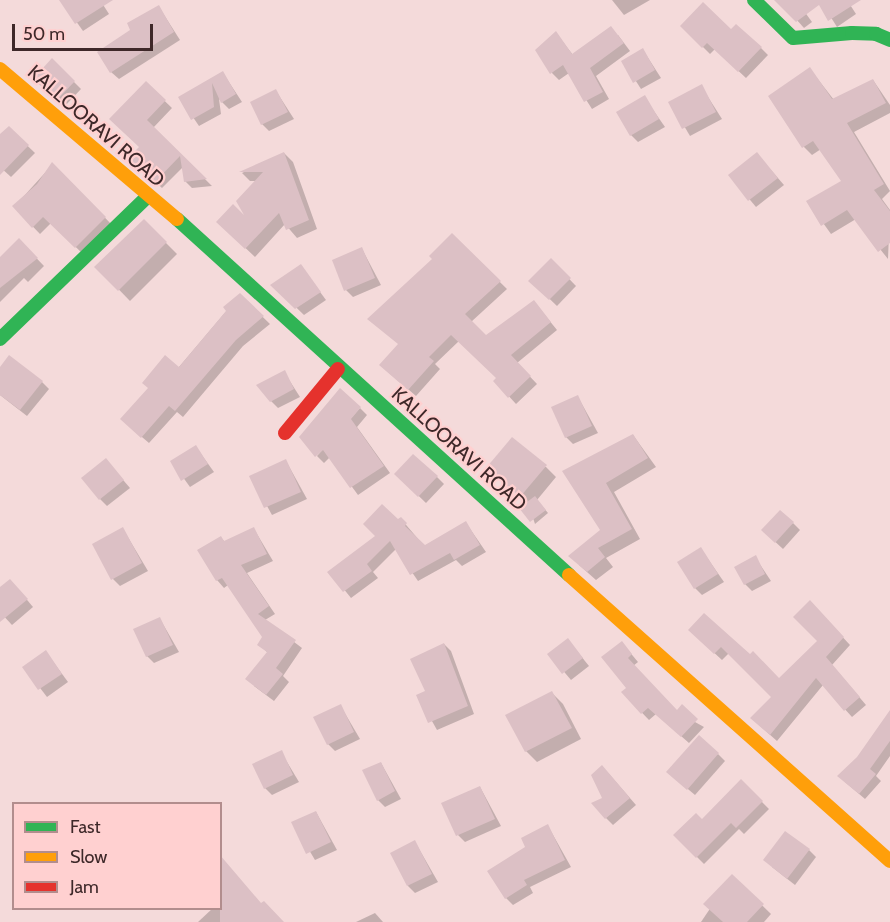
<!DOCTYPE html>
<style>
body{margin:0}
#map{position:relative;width:890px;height:922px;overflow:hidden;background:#f4dada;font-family:Cabin,sans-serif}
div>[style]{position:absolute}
.shadow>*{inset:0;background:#0003}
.building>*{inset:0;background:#dcc0c5}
.fast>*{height:14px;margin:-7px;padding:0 7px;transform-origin:7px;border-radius:7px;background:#30b455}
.slow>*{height:14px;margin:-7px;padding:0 7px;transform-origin:7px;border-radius:7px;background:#ff9f0a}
.jam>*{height:14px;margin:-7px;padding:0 7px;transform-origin:7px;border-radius:7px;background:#e5322d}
span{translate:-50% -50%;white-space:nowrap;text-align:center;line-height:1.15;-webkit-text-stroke:4.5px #ffd0d0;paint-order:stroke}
.street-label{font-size:20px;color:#3e2829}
.legend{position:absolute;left:12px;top:802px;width:210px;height:108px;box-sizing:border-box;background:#ffd0d0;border:2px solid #b28d8d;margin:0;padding:8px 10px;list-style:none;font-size:18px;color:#3e2829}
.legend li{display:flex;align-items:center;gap:12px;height:30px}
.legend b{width:30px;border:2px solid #b28d8d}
.scale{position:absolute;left:12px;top:24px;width:141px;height:27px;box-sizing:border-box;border:3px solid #3e2829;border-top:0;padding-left:8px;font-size:18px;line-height:21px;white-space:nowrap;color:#3e2829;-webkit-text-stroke:4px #ffd0d0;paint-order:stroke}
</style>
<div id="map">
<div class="shadow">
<div style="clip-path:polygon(61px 0,100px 0,109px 14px,83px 31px)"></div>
<div style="clip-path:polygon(612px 0,650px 0,624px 15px)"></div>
<div style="clip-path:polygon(779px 0,796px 0,812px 22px,804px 28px)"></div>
<div style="clip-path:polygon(820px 0,847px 0,856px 14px,837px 27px)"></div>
<div style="clip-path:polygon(159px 7px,180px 40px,119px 79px,111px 72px)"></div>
<div style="clip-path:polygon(682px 26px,761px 48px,768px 55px,746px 78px,715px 49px,710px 54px)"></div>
<div style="clip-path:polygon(556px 33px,573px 55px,618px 35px,630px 51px,596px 76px,609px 99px,592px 109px,569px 73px,559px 80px,552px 73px)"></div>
<div style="clip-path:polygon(643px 50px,661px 78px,641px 89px,623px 61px)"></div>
<div style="clip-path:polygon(52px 60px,81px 89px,65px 106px,42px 85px)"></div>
<div style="clip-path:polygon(810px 69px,834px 100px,873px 80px,890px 105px,890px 113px,854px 132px,890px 191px,882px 199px,890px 210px,888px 259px,856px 219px,831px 234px,808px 202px,843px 181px,821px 149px,812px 155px,804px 147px)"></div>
<div style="clip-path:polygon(223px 73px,242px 102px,229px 109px,219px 99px,221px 114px,199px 126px,180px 98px)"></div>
<div style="clip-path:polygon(146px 83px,172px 108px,153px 128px,212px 186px,192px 188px,185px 181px,183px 167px,162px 188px,130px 158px,141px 147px)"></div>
<div style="clip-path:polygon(701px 86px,722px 119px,690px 136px,670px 102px)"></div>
<div style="clip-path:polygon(276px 91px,294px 119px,269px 131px,262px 124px)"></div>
<div style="clip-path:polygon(644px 97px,665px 127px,638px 142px,631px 135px)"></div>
<div style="clip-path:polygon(9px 128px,35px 153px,11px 177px,0 167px,0 137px)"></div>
<div style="clip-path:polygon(284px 153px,293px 162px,317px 229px,297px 238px,285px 224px,255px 257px,218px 222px,248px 221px,257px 181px,250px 181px,242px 173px)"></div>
<div style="clip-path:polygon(757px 154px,784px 185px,756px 207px,730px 176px)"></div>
<div style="clip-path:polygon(53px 164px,112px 225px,83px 254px,51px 223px,40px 234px,14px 207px)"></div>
<div style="clip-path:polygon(144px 221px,177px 254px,130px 301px,97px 267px)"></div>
<div style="clip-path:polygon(452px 235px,507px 289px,471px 322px,486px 337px,540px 309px,557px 330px,517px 363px,537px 384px,516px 404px,495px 381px,498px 378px,459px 341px,435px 364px,440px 369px,416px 396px,388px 372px,434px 259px)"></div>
<div style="clip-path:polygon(19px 240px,44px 266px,28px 282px,24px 278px,0 302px,0 259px)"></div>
<div style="clip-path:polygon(362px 249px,381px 285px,353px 297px,346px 290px)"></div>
<div style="clip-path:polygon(551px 260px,576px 286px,557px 306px,531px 281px)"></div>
<div style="clip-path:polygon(301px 266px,326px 300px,304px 315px,273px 285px)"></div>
<div style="clip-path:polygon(240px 295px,270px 324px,243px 346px,183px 417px,177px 412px,149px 443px,129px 426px)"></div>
<div style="clip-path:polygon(0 370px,42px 382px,49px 389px,27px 416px,0 395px)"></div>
<div style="clip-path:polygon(284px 372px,300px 397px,278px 408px,271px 401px)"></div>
<div style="clip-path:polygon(578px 397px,598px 433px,573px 444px,566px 437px)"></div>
<div style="clip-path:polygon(360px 408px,367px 415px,357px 427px,390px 473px,358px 495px,330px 457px,324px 463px,317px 456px)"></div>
<div style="clip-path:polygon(633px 435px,656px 467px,614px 492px,640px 539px,606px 558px,613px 567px,596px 580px,579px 565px,602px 530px,564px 472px)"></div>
<div style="clip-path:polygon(196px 447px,214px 472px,190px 487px,172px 462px)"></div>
<div style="clip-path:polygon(286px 461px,307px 499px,272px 515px,251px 477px)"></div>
<div style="clip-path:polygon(112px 467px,130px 488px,107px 506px,100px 499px)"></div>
<div style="clip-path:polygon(546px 467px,556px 477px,537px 500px,548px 513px,535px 524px,528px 503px,488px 468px)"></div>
<div style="clip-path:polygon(396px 474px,437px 477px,444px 484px,426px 503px)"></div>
<div style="clip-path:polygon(401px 519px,425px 547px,466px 523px,486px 552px,462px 566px,456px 560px,418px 581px,396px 549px,373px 572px,378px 578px,351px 598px,330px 572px)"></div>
<div style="clip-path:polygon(793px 523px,800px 530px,783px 549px,770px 537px)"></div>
<div style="clip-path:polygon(123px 529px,148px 571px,120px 586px,113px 579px)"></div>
<div style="clip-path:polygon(254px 529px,273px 561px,247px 573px,275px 614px,265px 620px,302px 648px,283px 676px,289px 682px,274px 701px,254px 686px,268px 653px,259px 644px,264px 637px,228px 585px,224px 588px,217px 580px,221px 538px,225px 542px)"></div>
<div style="clip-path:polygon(701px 549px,724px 582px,702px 595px,695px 588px)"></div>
<div style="clip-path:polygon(755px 557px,771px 581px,752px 591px,745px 584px)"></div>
<div style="clip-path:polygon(17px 588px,33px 607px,12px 625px,0 612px,0 589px)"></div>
<div style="clip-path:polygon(810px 602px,850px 645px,832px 665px,866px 705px,852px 717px,823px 685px,777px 741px,759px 725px,773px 697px,729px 653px,722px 660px,697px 637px,704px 615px,779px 680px,819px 641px)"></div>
<div style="clip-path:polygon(160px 619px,179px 652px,154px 663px,147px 656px)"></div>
<div style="clip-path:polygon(568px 640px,589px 666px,571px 680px,549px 654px)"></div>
<div style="clip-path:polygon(444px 644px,451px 651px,474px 714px,437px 730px,418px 696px,427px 692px)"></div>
<div style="clip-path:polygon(628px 650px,638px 662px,633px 666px,677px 712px,704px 727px,689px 743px,656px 714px,649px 720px,623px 693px,628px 688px,603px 657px)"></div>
<div style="clip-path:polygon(46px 652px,68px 682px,47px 697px,24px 667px)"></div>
<div style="clip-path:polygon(552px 693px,563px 704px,581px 739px,537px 762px,526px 751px)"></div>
<div style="clip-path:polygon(340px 705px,360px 739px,335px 751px,328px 744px)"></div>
<div style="clip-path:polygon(890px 717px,890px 756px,876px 776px,881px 781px,865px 799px,845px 782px)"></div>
<div style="clip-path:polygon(281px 752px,299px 782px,272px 795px,265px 788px)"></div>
<div style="clip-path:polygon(718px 754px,725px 761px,695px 795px,676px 779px)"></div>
<div style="clip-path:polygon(381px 763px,401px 799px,385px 807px,378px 800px)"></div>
<div style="clip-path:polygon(609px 774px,636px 805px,613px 825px,606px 818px)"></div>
<div style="clip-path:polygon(741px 781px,769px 809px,744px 834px,739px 829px,704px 864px,675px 835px,702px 821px)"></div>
<div style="clip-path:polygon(480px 787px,501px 826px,465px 842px,458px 835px)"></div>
<div style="clip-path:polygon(316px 812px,337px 850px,315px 860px,293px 823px)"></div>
<div style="clip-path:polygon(548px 826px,571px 867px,530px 887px,533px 893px,513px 905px,506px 898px)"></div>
<div style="clip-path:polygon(415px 842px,438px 882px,415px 893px,408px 886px)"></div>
<div style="clip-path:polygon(809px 850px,816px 857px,795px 885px,772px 867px)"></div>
<div style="clip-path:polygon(732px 876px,771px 914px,764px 922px,701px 922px)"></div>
<div style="clip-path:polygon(262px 905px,282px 922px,198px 922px,213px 908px)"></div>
<div style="clip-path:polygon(375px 913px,383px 922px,356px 922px)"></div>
</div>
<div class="building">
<div style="clip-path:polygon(59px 0,113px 0,75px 24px)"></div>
<div style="clip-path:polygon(774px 0,861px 0,828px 21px,819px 5px,796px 22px)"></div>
<div style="clip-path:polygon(703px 2px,731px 29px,736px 24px,762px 47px,738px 72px,707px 43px,702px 48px,680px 26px)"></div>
<div style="clip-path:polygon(159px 5px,174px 32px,110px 73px,97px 52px,130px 30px,127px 23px)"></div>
<div style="clip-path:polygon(611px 26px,624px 43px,590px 68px,603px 92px,584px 102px,563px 65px,550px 74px,535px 50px,556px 31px,572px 54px)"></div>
<div style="clip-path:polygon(643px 48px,655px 70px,633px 83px,621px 61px)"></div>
<div style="clip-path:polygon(52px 58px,75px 81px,57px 100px,33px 79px)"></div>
<div style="clip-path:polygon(810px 67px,832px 99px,873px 79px,886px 103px,847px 123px,884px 184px,874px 190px,890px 211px,890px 243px,878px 252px,847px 210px,821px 226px,806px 201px,841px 181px,813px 141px,802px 148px,768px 96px)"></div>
<div style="clip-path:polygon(223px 71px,236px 94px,221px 103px,212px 83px,214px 107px,191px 120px,178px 97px)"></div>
<div style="clip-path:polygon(146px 81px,166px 100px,147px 120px,207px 179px,184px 182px,180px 156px,154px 183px,128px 158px,139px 147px,109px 119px)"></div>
<div style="clip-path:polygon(702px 84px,716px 112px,682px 129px,668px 102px)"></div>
<div style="clip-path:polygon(276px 89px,288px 112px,261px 125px,250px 102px)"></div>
<div style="clip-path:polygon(645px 95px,659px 119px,630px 136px,616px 112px)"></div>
<div style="clip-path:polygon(9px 126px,29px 145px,0 175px,0 134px)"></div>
<div style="clip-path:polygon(284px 152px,309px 220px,286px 230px,279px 213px,245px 249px,216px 222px,233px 204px,244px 215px,236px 201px,263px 172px,239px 172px)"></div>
<div style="clip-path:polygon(757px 152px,778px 178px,748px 201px,728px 175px)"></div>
<div style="clip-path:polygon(52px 162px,106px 217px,75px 248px,43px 217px,32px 228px,12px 206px,37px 184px)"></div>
<div style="clip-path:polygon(144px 219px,167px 242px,118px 291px,94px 267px)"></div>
<div style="clip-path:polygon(452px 233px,501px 281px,465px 314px,486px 335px,534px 300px,551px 322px,511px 355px,531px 376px,508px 398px,493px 381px,496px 378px,451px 335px,429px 357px,434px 361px,408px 390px,379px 365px,398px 344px,367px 319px,432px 259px,429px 256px)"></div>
<div style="clip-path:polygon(19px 238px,38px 258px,0 288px,0 257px)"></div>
<div style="clip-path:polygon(362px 247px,375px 278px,344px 291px,332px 260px)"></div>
<div style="clip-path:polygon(551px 258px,571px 278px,549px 300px,528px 281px)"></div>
<div style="clip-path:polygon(301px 264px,321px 292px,295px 309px,270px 285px)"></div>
<div style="clip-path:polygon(240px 293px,264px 316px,236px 340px,175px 411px,169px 406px,141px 438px,120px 419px,148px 388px,142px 383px,165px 355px,179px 367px,226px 311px,223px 307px)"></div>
<div style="clip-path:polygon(9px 355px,43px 381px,20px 410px,0 395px,0 367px)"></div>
<div style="clip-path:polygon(285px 370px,294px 389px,270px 402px,256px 385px)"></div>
<div style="clip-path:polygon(340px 388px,361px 407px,351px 419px,384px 466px,350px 488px,323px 450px,315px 457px,299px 437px)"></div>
<div style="clip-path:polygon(578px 395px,592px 426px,565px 438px,551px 407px)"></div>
<div style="clip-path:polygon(633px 434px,648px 458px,606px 483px,632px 529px,598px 548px,605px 557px,587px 572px,568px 556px,600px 530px,562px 471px)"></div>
<div style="clip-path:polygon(512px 437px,547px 465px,520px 497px,486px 468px)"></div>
<div style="clip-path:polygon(196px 445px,208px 464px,181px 481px,170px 461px)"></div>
<div style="clip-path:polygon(413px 454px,438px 476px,418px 497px,394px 474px)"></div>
<div style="clip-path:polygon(106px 458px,124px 480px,99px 500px,81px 478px)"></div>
<div style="clip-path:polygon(286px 459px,301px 492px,264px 508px,249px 476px)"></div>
<div style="clip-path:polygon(535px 496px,546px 510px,530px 522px,519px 508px)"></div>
<div style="clip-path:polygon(382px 504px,398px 519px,401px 517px,407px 523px,405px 526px,425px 545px,466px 521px,480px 545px,454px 560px,450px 553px,410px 575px,390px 541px,367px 564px,372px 571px,343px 592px,327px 572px,375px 536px,363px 524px)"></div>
<div style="clip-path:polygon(780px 510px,794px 522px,775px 543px,761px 530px)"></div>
<div style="clip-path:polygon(123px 527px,142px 563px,111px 580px,92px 544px)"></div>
<div style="clip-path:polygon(254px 527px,267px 554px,241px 565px,269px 606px,258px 614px,296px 640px,276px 668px,283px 674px,266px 695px,245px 679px,267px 652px,257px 645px,262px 637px,222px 578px,216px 581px,197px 550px,221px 536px,224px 541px)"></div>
<div style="clip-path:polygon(701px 547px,718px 574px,694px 589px,677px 562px)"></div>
<div style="clip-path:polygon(756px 555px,765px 574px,744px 585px,734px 567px)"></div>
<div style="clip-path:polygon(10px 579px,28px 599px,0 622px,0 587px)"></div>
<div style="clip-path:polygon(810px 600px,844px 637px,826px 657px,860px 697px,844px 711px,816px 678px,770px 735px,750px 718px,771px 697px,721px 647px,714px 654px,688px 630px,704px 613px,750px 654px,753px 651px,779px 678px,817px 641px,793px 617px)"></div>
<div style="clip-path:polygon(160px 617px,173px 645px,146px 657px,133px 629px)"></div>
<div style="clip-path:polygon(568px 638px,583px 658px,562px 674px,547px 654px)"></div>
<div style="clip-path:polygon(622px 641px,632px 654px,628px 658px,677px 710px,682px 704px,698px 719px,681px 737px,648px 708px,641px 714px,621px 692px,626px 688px,601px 657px)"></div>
<div style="clip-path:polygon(444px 643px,468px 706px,428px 723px,416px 695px,425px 691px,410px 659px)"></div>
<div style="clip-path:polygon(46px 650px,62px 674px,38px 690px,22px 667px)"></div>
<div style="clip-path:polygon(552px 691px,572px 728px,525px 752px,505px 715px)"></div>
<div style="clip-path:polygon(341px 704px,354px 732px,327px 745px,313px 717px)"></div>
<div style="clip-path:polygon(890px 710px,890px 741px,870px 769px,876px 774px,859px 794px,837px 776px,857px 757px)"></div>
<div style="clip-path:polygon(699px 735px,719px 753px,687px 790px,666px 772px)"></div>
<div style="clip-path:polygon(282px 750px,293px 775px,264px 789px,252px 764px)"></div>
<div style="clip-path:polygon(381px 762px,395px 791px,377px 801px,362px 770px)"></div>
<div style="clip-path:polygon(602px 765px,630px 798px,605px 819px,591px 803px,602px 798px,591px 775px)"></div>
<div style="clip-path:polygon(741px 779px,763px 801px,736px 828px,731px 823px,696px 858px,673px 835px,696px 813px,702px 819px)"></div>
<div style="clip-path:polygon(480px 786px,495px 819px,456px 836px,441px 803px)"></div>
<div style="clip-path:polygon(316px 811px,331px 842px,306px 854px,291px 822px)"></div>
<div style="clip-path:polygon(548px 824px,565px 860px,524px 880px,527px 885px,505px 899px,487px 871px,525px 847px,521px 838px)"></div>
<div style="clip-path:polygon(785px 831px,810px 849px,787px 879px,763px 860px)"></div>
<div style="clip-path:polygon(415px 840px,432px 874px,407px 886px,390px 853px)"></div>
<div style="clip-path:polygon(220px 855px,261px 903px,264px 901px,284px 922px,220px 922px)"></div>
<div style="clip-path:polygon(732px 874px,764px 904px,747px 922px,723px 922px,703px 904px)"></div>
</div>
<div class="fast">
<div style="left:754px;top:0;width:54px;rotate:44.3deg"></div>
<div style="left:793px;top:38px;width:59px;rotate:-4.8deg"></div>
<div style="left:852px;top:33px;width:24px;rotate:2deg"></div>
<div style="left:876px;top:34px;width:15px;rotate:23deg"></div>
<div style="left:177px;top:219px;width:530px;rotate:42.24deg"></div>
<div style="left:0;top:339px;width:206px;rotate:-44deg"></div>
</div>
<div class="slow">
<div style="left:0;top:69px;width:232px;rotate:40.3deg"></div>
<div style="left:569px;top:575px;width:430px;rotate:41.7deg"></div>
</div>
<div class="jam">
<div style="left:285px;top:433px;width:83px;rotate:-50.4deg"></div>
</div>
<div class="street-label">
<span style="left:96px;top:126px;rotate:41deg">KALLOORAVI ROAD</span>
<span style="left:459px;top:449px;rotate:42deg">KALLOORAVI ROAD</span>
</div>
<ul class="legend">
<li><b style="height:8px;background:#30b455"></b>Fast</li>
<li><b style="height:8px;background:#ff9f0a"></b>Slow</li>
<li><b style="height:8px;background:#e5322d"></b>Jam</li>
</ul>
<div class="scale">50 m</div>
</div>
